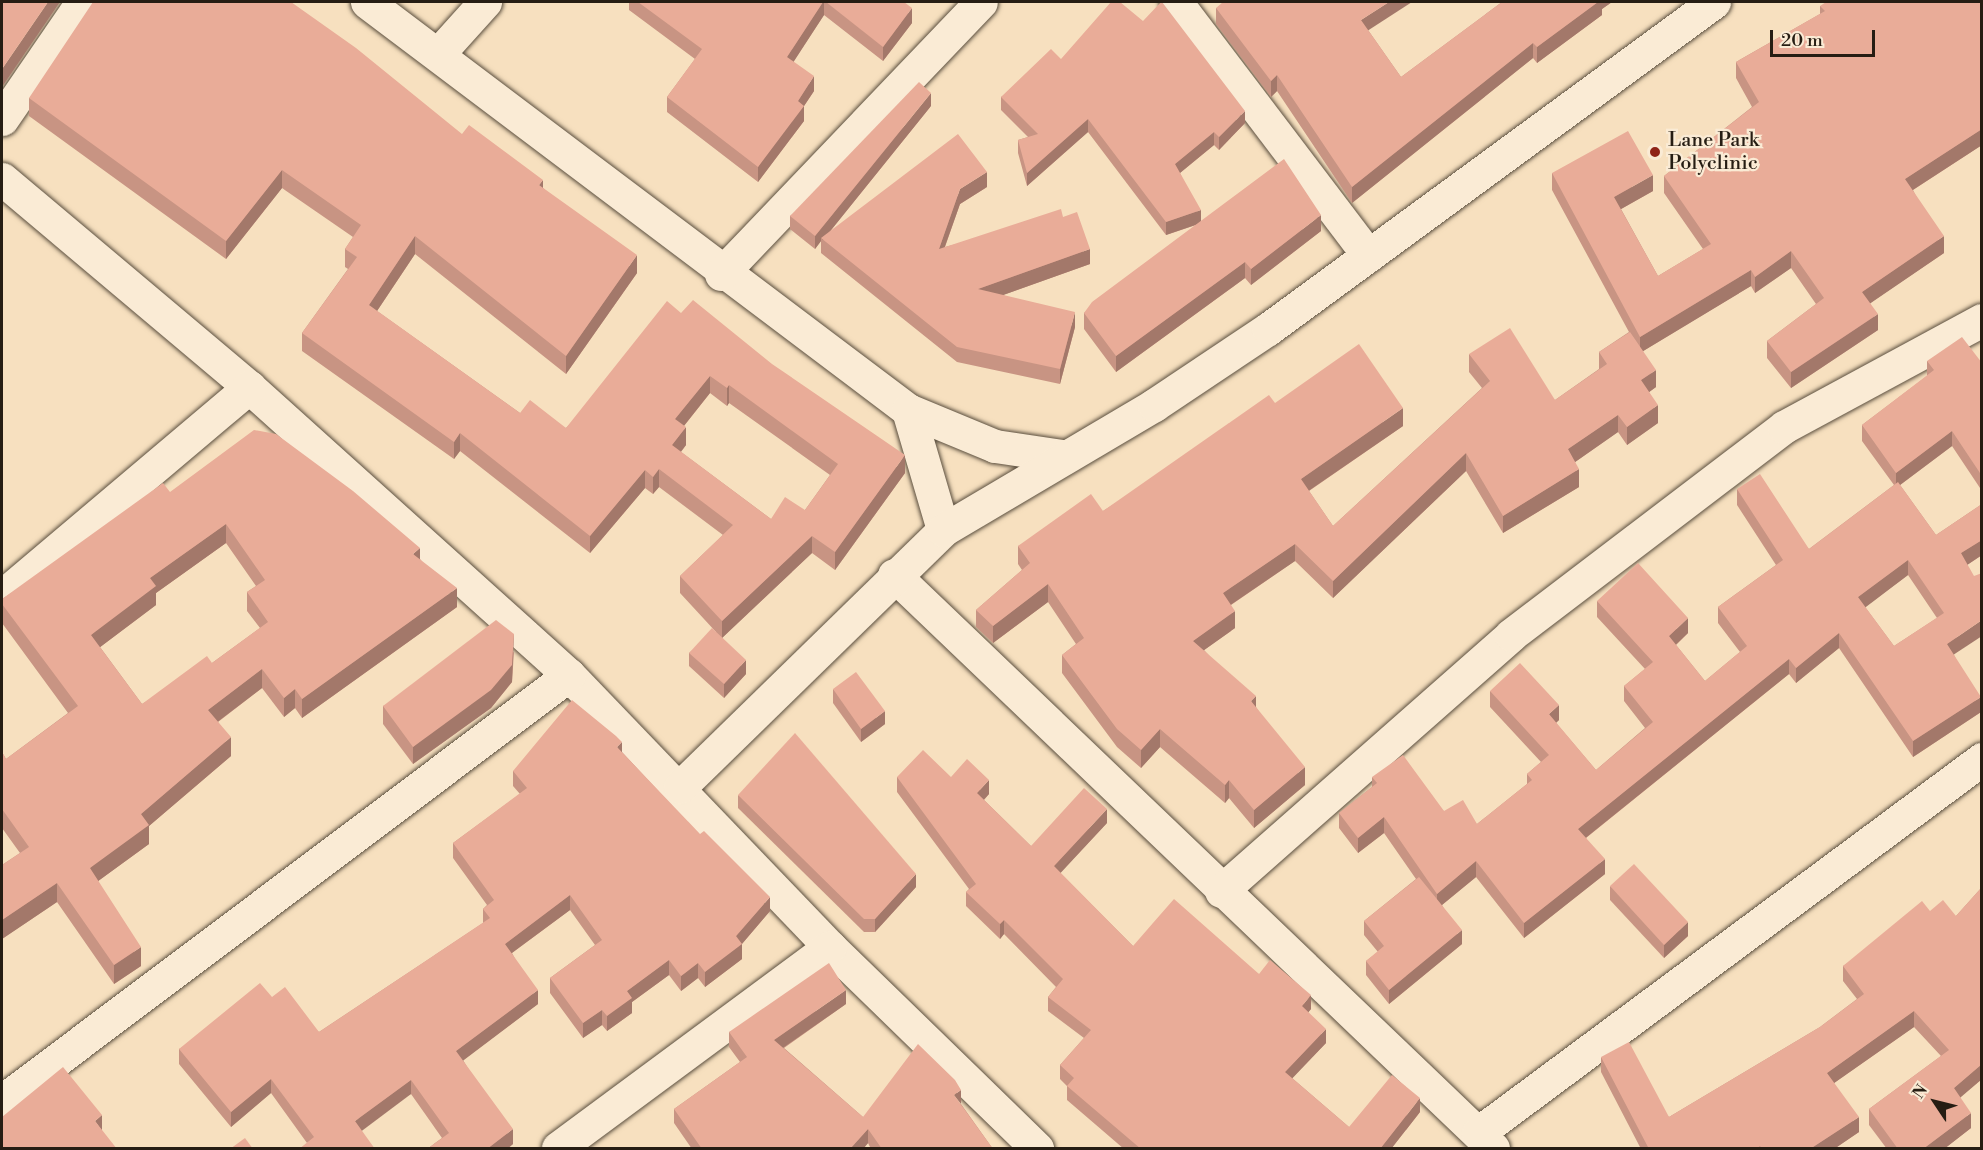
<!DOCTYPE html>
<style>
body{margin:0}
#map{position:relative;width:1983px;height:1150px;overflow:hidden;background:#f7e0bf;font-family:"Libre Bodoni",serif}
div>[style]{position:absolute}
.roads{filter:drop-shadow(0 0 2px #5a4e3e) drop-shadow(0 0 2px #5a4e3e)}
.minor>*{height:33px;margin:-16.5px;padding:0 16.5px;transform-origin:16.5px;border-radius:16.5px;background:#faebd5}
.wall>*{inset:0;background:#c89483}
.shaded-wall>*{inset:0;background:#a3786a}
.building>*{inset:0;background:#e9ac98}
.dots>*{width:16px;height:16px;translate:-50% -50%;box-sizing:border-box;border:3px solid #faebd5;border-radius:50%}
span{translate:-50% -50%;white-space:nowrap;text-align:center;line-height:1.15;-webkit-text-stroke:4.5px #faebd5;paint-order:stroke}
.poi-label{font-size:20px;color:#261d13}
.left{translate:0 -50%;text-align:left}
.frame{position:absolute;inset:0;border:3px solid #261d13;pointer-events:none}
.north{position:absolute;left:1905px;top:1072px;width:60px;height:60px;-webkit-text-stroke:4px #faebd5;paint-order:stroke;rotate:305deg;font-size:16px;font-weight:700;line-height:24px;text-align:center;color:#261d13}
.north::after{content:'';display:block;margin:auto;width:21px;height:27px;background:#261d13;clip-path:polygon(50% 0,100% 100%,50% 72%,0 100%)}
.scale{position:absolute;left:1770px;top:30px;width:105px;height:27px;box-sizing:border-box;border:3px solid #261d13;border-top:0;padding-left:8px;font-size:18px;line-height:21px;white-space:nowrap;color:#261d13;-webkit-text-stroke:4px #faebd5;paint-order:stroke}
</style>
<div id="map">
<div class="roads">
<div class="minor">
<div style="left:367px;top:2px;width:678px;rotate:37.02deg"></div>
<div style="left:908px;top:410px;width:94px;rotate:22.5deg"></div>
<div style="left:995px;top:446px;width:68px;rotate:8.5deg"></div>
<div style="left:1176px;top:2px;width:318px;rotate:52.8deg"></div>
<div style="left:439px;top:53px;width:69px;rotate:-48deg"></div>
<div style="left:2px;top:119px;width:142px;rotate:-55.6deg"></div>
<div style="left:2px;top:179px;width:323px;rotate:40.1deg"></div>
<div style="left:249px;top:387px;width:431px;rotate:42deg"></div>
<div style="left:569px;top:675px;width:377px;rotate:46.2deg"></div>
<div style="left:830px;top:947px;width:289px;rotate:44.2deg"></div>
<div style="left:721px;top:274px;width:376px;rotate:-46.3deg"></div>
<div style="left:908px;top:410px;width:125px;rotate:73.7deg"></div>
<div style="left:894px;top:575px;width:829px;rotate:43.73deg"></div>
<div style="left:2px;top:596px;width:324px;rotate:-40.2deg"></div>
<div style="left:680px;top:787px;width:368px;rotate:-44.3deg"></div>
<div style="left:943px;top:530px;width:245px;rotate:-30.6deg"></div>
<div style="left:1154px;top:405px;width:137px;rotate:-33.7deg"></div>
<div style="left:1268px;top:329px;width:553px;rotate:-36.25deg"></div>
<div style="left:1221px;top:891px;width:387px;rotate:-41.4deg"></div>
<div style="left:1511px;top:635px;width:343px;rotate:-37.3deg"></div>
<div style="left:1784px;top:427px;width:225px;rotate:-28.4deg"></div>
<div style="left:2px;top:1101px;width:709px;rotate:-36.92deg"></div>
<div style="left:1478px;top:1133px;width:628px;rotate:-36.58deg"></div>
<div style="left:558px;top:1148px;width:338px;rotate:-36.5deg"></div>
</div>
</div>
<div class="wall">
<div style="clip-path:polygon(629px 2px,904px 2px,912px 23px,883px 61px,824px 15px,793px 62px,814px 91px,804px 106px,804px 121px,758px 182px,667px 112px,667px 97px,695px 59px,629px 10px)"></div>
<div style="clip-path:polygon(1502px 2px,1612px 2px,1602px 9px,1602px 15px,1537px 63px,1533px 58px,1352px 203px,1277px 91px,1271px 97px,1216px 24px,1216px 8px,1368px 30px,1401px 77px)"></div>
<div style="clip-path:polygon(1982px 2px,1982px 145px,1913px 190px,1944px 253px,1870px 303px,1878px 330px,1791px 388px,1767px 358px,1767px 341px,1816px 304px,1791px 268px,1755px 293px,1751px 286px,1643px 351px,1656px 387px,1649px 392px,1658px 423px,1627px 445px,1618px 432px,1575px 462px,1579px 487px,1503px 533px,1466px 471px,1333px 598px,1295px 561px,1231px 605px,1235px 628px,1204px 650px,1256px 707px,1305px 785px,1254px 828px,1229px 798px,1225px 803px,1160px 747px,1141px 768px,1117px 747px,1062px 673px,1062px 655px,1076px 644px,1048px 602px,993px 643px,976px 627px,976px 610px,1022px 570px,1018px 564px,1018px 546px,1103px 511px,1275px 403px,1403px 426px,1309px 491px,1333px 526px,1482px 388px,1469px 372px,1469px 354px,1555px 400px,1599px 369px,1599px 352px,1629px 332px,1552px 190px,1552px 173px,1653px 191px,1621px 209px,1658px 276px,1703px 249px,1664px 193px,1664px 176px,1752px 107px,1736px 78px,1736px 62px,1820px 14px,1820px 6px)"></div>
<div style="clip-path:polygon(1061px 59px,1245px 123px,1219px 150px,1214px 145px,1180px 173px,1201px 221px,1321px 231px,1251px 285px,1245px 278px,1116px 372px,1084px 329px,1084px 313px,1196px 225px,1166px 235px,1088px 132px,1027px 186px,1018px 153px,1018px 140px,1028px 137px,1001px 110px,1001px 97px)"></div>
<div style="clip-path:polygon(evenodd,29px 98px,462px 134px,543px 188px,637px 273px,566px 374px,415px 254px,377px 311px,520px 413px,566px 428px,681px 313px,905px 473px,835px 570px,812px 553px,722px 638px,746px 674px,724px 698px,689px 666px,689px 653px,716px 632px,680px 593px,680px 576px,723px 535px,659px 487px,653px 494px,645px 488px,590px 553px,460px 451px,454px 459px,302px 351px,302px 333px,348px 269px,345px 267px,345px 249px,353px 237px,282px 188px,226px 259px,29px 116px,29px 98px,710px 393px,727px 406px,729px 403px,830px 475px,805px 510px,771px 519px,681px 452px,686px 445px,684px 426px,710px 393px)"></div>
<div style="clip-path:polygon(931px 106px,828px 234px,987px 187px,960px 204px,945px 247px,1063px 217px,1090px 264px,1003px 295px,1075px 327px,1060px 384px,957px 362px,821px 253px,821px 241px,815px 249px,790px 229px,790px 216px)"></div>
<div style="clip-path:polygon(evenodd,1927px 361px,1982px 363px,1982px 491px,1952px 446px,1900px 485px,1936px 535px,1982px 504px,1982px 555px,1967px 565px,1954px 655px,1981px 712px,1913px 757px,1839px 648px,1796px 683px,1789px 674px,1586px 838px,1605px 874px,1524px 938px,1476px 877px,1442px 905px,1462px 944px,1389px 1004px,1366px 975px,1366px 961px,1378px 952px,1364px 935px,1364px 921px,1416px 879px,1384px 833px,1358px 853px,1339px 828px,1339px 813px,1372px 787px,1372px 777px,1444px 811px,1477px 824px,1527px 784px,1527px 774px,1541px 762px,1490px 707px,1490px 691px,1559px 720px,1556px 723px,1596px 770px,1645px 728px,1624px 701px,1624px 686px,1645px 669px,1597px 617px,1597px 601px,1688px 633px,1676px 645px,1705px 681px,1740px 652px,1718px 623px,1718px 607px,1776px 565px,1737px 505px,1737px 489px,1809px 549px,1894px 485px,1862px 441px,1862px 425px,1927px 376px,1927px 361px,1908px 575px,1937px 618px,1894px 646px,1865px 607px,1908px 575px)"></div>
<div style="clip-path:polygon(evenodd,170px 492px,420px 559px,457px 607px,302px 718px,295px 708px,284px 717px,262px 688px,218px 722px,231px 756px,149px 826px,149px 844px,98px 881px,141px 966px,114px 984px,57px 902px,2px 939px,2px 865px,20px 853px,2px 828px,2px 752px,6px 759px,68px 713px,2px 623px,2px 599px,170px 492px,226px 543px,256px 586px,247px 592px,247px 611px,260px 628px,212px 663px,142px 704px,100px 647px,156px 605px,156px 593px,226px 543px)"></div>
<div style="clip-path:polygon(514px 652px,512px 682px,491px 708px,413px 764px,383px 724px,383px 706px)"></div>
<div style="clip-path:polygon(833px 689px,885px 724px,861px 742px,833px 703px)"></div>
<div style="clip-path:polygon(622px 752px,770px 911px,742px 944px,742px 959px,705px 987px,698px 978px,681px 991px,669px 975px,632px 1002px,632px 1013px,607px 1031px,602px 1025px,583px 1038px,550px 993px,550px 978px,595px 945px,570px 910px,512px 953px,538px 1004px,463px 1060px,513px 1144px,507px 1149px,427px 1149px,442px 1138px,411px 1094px,307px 1143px,271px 1093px,231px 1127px,179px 1064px,179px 1049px,272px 997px,319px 1032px,483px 923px,483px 909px,487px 905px,453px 858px,453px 843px,520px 794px,513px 786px,513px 771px)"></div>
<div style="clip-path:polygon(897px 777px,951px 777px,989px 794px,984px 800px,1031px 846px,1107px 823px,1060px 873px,1133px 946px,1259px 974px,1311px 1009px,1308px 1012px,1326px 1043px,1292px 1078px,1349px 1127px,1420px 1112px,1391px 1149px,1124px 1149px,1067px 1100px,1067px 1086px,1060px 1079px,1060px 1065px,1084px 1038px,1048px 1011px,1048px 997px,1056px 987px,1004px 934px,1000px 939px,966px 906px,966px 892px,969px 889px,897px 792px)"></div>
<div style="clip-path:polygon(738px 795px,916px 887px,875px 932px,864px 932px,738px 808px)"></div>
<div style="clip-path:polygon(1610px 886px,1688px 936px,1664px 958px,1610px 900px)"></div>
<div style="clip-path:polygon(1982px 887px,1982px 1079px,1960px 1097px,1971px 1128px,1944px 1149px,1887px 1149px,1869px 1125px,1869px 1109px,1941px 1056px,1914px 1027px,1834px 1083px,1859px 1132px,1834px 1149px,1641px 1149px,1601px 1072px,1601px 1057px,1669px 1117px,1820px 1027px,1857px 999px,1843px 981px,1843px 966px,1930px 911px,1956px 916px)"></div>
<div style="clip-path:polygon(846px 1004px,784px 1048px,863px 1117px,961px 1104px,993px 1149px,871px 1149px,868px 1143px,863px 1149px,692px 1149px,674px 1123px,674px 1109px,740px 1062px,729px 1047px,729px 1032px)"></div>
</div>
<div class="shaded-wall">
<div style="clip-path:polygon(48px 2px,60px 2px,2px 87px,2px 69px)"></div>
<div style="clip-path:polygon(823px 2px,824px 2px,824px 15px,787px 72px,787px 57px)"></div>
<div style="clip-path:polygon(1389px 2px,1412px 2px,1361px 35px,1361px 20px)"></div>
<div style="clip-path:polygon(1598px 2px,1612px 2px,1602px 9px,1602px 15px,1537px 63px,1537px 47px)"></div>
<div style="clip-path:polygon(912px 8px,912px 23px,883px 61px,883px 47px)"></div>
<div style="clip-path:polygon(1533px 43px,1533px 58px,1352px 203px,1352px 187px)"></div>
<div style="clip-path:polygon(1277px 75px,1277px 91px,1271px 97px,1271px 81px)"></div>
<div style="clip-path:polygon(814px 76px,814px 91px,802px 109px,804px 106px,804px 121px,758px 182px,758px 167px,798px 101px)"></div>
<div style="clip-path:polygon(931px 93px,931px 106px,823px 240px,821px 238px,821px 241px,815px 249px,815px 236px)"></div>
<div style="clip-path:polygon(1245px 111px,1245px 123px,1219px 150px,1219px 137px)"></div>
<div style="clip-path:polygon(1088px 119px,1088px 132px,1027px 186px,1027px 173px)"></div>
<div style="clip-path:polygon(1982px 129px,1982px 145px,1905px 195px,1905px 179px)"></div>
<div style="clip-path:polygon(1214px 132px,1214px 145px,1175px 177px,1175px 164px)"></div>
<div style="clip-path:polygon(282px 170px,282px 188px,226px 259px,226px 241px)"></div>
<div style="clip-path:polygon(987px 172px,987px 187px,960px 204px,939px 263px,939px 249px,960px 189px)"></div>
<div style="clip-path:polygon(1653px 175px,1653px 191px,1614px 213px,1614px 197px)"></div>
<div style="clip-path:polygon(543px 180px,543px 198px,539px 185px)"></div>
<div style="clip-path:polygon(1201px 210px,1201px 223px,1166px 235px,1166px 222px)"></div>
<div style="clip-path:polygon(1321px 215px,1321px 231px,1251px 285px,1251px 269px)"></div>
<div style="clip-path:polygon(415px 236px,415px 254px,369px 323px,369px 305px)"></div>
<div style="clip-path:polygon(1944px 236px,1944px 253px,1862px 309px,1862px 292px)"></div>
<div style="clip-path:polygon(1090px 249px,1090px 264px,978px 304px,978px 289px)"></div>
<div style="clip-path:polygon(1791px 251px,1791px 268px,1755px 293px,1755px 277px)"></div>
<div style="clip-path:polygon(637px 255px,637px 273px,566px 374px,566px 356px)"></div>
<div style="clip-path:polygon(1245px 262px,1245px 278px,1116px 372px,1116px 356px)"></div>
<div style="clip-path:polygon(1751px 270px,1751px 286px,1640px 353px,1640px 337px)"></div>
<div style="clip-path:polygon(1075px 312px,1075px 327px,1060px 384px,1060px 369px)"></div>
<div style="clip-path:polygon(1878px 314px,1878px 330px,1791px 388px,1791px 372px)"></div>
<div style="clip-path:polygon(1656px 370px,1656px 387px,1641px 398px,1641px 380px)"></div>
<div style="clip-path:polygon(710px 376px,710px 393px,675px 437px,675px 419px)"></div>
<div style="clip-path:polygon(729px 385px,729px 403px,727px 406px,727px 388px)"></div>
<div style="clip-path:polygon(1658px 405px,1658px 423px,1627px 445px,1627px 427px)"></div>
<div style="clip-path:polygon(1403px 408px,1403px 426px,1301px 496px,1301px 479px)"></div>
<div style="clip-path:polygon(1618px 415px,1618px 432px,1568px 467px,1568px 449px)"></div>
<div style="clip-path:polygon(686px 427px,686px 445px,672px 463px,672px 445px)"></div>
<div style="clip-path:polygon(1952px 431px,1952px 446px,1896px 488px,1896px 473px)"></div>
<div style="clip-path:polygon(460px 433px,460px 451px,454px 459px,454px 442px)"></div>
<div style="clip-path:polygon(1466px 453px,1466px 471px,1333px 598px,1333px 581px)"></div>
<div style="clip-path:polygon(905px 455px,905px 473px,835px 570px,835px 552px)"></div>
<div style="clip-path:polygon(659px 469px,659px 487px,653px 494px,653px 477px)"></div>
<div style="clip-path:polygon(1579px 469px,1579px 487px,1503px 533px,1503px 516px)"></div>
<div style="clip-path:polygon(645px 470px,645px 488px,590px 553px,590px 536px)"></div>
<div style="clip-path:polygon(226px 524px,226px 543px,156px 593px,156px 605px,91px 654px,91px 635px,150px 578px)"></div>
<div style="clip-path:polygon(812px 536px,812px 553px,722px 638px,722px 621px)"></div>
<div style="clip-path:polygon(1982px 540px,1982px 555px,1961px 569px,1961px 553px)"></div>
<div style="clip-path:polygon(1295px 544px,1295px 561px,1223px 610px,1223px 593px)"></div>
<div style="clip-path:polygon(420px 548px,420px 567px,413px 554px)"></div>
<div style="clip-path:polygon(1908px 560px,1908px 575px,1858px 613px,1858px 597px)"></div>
<div style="clip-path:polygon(1048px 584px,1048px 602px,993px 643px,993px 626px)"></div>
<div style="clip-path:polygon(457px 588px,457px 607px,302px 718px,302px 699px)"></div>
<div style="clip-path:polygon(1235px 611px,1235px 628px,1193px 658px,1193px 641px)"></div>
<div style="clip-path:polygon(1688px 618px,1688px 633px,1669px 651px,1669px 636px)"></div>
<div style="clip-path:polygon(1982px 620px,1982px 636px,1947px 659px,1947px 644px)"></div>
<div style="clip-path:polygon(1839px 633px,1839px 648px,1796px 683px,1796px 668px)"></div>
<div style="clip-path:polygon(514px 634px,512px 682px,491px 708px,413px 764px,413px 747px)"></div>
<div style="clip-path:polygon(1789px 659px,1789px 674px,1578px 844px,1578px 829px)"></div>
<div style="clip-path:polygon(746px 660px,746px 674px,724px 698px,724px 684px)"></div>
<div style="clip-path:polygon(262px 669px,262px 688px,208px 729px,208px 710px)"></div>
<div style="clip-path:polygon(295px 689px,295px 708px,284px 717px,284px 698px)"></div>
<div style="clip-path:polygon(1256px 696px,1256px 713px,1251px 701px)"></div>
<div style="clip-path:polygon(1981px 697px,1981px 712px,1913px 757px,1913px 741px)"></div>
<div style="clip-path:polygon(1559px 705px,1559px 720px,1549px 729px,1549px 714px)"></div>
<div style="clip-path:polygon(885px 711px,885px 724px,861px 742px,861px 729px)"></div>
<div style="clip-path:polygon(1160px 729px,1160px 747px,1141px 768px,1141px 750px)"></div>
<div style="clip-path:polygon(231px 737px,231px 756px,149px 826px,149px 844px,90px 887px,90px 868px,141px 814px)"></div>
<div style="clip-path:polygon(622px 742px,622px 757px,617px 747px)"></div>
<div style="clip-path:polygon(1305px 767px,1305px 785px,1254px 828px,1254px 810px)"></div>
<div style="clip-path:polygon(989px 780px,989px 794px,977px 807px,977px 793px)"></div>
<div style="clip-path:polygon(1229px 780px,1229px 798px,1225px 803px,1225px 785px)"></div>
<div style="clip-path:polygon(1107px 809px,1107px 823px,1054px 880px,1054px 866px)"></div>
<div style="clip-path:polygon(1384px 817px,1384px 833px,1358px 853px,1358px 838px)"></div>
<div style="clip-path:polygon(1605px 859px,1605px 874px,1524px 938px,1524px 923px)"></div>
<div style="clip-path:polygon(1476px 861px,1476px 877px,1437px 909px,1437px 894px)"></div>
<div style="clip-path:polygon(916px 874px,916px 887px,875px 932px,875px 919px)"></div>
<div style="clip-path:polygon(57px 883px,57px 902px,2px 939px,2px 920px)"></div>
<div style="clip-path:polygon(570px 895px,570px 910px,505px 958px,505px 944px)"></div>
<div style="clip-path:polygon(770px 897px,770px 911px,741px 945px,742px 944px,742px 959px,705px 987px,705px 972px)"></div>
<div style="clip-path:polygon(1004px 920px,1004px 934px,1000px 939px,1000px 924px)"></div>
<div style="clip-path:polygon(1688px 922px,1688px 936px,1664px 958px,1664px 945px)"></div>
<div style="clip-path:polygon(1462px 930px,1462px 944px,1389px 1004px,1389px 990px)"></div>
<div style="clip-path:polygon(141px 947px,141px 966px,114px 984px,114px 965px)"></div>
<div style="clip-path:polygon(669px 960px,669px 975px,632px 1002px,632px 1013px,607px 1031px,607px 1016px,627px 991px)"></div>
<div style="clip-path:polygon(698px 963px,698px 978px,681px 991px,681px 976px)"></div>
<div style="clip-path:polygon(538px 990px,538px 1004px,456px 1066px,456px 1051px)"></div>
<div style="clip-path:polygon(846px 990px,846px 1004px,774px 1054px,774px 1040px)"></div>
<div style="clip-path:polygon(1311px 995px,1311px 1009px,1302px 1020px,1302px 1006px)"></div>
<div style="clip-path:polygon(602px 1010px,602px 1025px,583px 1038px,583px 1023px)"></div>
<div style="clip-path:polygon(1914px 1011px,1914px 1027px,1827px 1088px,1827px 1073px)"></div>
<div style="clip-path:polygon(1326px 1029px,1326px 1043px,1285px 1086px,1285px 1072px)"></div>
<div style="clip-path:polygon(1982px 1064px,1982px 1079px,1954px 1103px,1954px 1088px)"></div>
<div style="clip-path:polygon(271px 1079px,271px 1093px,231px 1127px,231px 1112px)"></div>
<div style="clip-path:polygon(411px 1080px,411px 1094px,355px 1136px,355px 1121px)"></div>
<div style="clip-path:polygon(961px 1090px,961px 1104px,954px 1095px)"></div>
<div style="clip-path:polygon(1420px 1098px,1420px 1112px,1391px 1149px,1380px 1149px)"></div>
<div style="clip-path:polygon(1971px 1113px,1971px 1128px,1944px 1149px,1923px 1149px)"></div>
<div style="clip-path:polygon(102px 1115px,102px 1131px,95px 1121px)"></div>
<div style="clip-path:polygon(1859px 1117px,1859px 1132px,1834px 1149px,1810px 1149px)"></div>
<div style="clip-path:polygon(513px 1129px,513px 1144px,507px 1149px,487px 1149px)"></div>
<div style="clip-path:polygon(868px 1129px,868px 1143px,863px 1149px,850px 1149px)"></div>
</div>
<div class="building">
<div style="clip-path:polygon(2px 2px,48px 2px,2px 69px)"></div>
<div style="clip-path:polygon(evenodd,93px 2px,291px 2px,356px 48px,462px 134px,469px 125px,543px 180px,539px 185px,637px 255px,566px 356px,415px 236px,369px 305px,520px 413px,530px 400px,566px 428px,667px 301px,681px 313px,693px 300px,772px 364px,905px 455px,835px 552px,812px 536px,722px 621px,680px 576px,733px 525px,659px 469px,653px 477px,645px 470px,590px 536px,460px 433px,454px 442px,302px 333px,357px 257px,345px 249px,361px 225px,282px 170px,226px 241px,29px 98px,93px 2px,710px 376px,727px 388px,729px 385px,838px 464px,805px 510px,785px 497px,771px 519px,672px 445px,686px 427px,675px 419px,710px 376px)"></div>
<div style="clip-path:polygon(638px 2px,823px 2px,787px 57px,814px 76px,798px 101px,804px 106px,758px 167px,667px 97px,702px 49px)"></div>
<div style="clip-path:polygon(826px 2px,904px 2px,912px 8px,883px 47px)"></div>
<div style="clip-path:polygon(1111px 2px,1120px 2px,1143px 21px,1161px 2px,1162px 2px,1245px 111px,1219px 137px,1214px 132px,1175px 164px,1201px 210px,1166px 222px,1088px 119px,1027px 173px,1018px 140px,1038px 134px,1001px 97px,1051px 49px,1061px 59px)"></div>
<div style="clip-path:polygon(1223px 2px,1389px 2px,1361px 20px,1401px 77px,1502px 2px,1598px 2px,1537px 47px,1533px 43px,1352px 187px,1277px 75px,1271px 81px,1216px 8px)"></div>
<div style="clip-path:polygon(1826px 2px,1982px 2px,1982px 129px,1905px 179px,1944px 236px,1862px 292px,1878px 314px,1791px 372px,1767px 341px,1824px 298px,1791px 251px,1755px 277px,1751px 270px,1640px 337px,1552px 173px,1628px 131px,1653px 175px,1614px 197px,1658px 276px,1711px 244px,1664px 176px,1759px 102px,1736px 62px,1825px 11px,1820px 6px)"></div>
<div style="clip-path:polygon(919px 82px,931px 93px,815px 236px,790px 216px)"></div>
<div style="clip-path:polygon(958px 134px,987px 172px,960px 189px,939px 249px,1061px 209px,1063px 217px,1077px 212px,1090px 249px,978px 289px,1075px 312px,1060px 369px,957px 347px,821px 238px)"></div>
<div style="clip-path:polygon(1284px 159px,1321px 215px,1251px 269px,1245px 262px,1116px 356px,1084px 313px,1092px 302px)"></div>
<div style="clip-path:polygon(1510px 328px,1555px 400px,1607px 364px,1599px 352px,1630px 332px,1656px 370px,1641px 380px,1658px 405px,1627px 427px,1618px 415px,1568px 449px,1579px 469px,1503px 516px,1466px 453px,1333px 581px,1295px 544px,1223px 593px,1235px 611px,1193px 641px,1256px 696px,1251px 701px,1305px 767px,1254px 810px,1229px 780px,1225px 785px,1160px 729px,1141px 750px,1117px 729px,1062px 655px,1084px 638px,1048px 584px,993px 626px,976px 610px,1030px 563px,1018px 546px,1091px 494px,1103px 511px,1269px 395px,1275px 403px,1359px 344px,1403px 408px,1301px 479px,1333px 526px,1490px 381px,1469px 354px)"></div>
<div style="clip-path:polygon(1962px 337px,1982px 363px,1982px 476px,1952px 431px,1896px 473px,1862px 425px,1934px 370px,1927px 361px)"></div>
<div style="clip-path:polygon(evenodd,254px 430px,276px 434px,353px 491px,420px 548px,413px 554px,457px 588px,302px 699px,295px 689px,284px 698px,262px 669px,208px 710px,231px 737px,141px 814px,149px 825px,90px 868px,141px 947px,114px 965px,57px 883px,2px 920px,2px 865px,29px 847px,2px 809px,2px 752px,6px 759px,78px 706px,2px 604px,2px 599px,163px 483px,170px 492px,254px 430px,226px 524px,265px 580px,247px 592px,268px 622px,212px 663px,207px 656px,142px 704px,91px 635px,156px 586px,150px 578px,226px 524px)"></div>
<div style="clip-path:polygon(evenodd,1760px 474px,1809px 549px,1898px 482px,1936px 535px,1982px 504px,1982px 540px,1961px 553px,1974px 576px,1982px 573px,1982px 620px,1947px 644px,1981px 697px,1913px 741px,1839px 633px,1796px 668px,1789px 659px,1578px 829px,1605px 859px,1524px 923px,1476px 861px,1437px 894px,1384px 817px,1358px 838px,1339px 813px,1377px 783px,1372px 777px,1403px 755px,1444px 811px,1463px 800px,1477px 824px,1532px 780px,1527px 774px,1549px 755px,1490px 691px,1520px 663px,1559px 705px,1549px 714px,1596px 770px,1653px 722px,1624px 686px,1653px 662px,1597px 601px,1638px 563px,1688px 618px,1669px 636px,1705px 681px,1747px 646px,1718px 607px,1783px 560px,1737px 489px,1760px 474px,1908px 560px,1944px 613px,1894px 646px,1858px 597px,1908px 560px)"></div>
<div style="clip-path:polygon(496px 620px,514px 634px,512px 665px,491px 690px,413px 747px,383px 706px)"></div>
<div style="clip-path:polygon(712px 628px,746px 660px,724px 684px,689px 653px)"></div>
<div style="clip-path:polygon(856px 672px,885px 711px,861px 729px,833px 689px)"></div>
<div style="clip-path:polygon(572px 700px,616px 736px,622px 742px,617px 747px,700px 834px,704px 831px,770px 897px,736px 936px,742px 944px,705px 972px,698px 963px,681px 976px,669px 960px,627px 991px,632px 998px,607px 1016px,602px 1010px,583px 1023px,550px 978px,602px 940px,570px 895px,505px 944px,538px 990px,456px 1051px,513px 1129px,487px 1149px,427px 1149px,449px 1133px,411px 1080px,355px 1121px,375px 1149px,299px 1149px,314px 1137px,271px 1079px,231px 1112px,179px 1049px,260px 983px,272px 997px,285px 987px,319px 1032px,490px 918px,483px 909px,494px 900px,453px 843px,527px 788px,513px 771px)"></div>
<div style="clip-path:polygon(795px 733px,916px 874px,875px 919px,864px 919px,738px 795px)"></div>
<div style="clip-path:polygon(923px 750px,951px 777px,967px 759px,989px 780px,977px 793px,1031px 846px,1084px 788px,1107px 809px,1054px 866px,1133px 946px,1174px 899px,1259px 974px,1270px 960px,1311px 995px,1302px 1006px,1326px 1029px,1285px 1072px,1349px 1127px,1392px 1075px,1420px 1098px,1380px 1149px,1141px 1149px,1067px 1086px,1074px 1078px,1060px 1065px,1091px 1030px,1048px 997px,1063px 979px,1004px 920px,1000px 924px,966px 892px,976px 884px,897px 777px)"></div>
<div style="clip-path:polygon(1634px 864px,1688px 922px,1664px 945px,1610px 886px)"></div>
<div style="clip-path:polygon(1419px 877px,1462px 930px,1389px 990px,1366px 961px,1384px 946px,1364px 921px)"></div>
<div style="clip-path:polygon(1982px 887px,1982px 1064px,1954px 1088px,1971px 1113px,1923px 1149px,1898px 1149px,1869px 1109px,1949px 1050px,1914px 1011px,1827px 1073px,1859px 1117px,1810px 1149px,1762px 1149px,1760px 1146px,1756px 1149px,1649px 1149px,1601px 1057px,1629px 1042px,1669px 1117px,1820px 1027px,1864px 994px,1843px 966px,1922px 901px,1930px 911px,1943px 900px,1956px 916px)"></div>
<div style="clip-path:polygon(829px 963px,846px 990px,774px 1040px,863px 1117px,918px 1044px,955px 1080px,961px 1090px,954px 1095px,993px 1149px,882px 1149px,868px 1129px,850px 1149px,702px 1149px,674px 1109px,747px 1057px,729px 1032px)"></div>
<div style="clip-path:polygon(63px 1067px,102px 1115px,95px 1121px,117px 1149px,2px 1149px,2px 1117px)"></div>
<div style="clip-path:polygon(245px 1138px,253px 1149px,230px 1149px)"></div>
</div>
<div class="dots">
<div style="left:1655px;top:152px;background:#8f2418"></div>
</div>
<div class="poi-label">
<span class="left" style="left:1668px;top:152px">Lane Park<br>Polyclinic</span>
</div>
<div class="frame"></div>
<div class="north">N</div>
<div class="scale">20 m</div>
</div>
